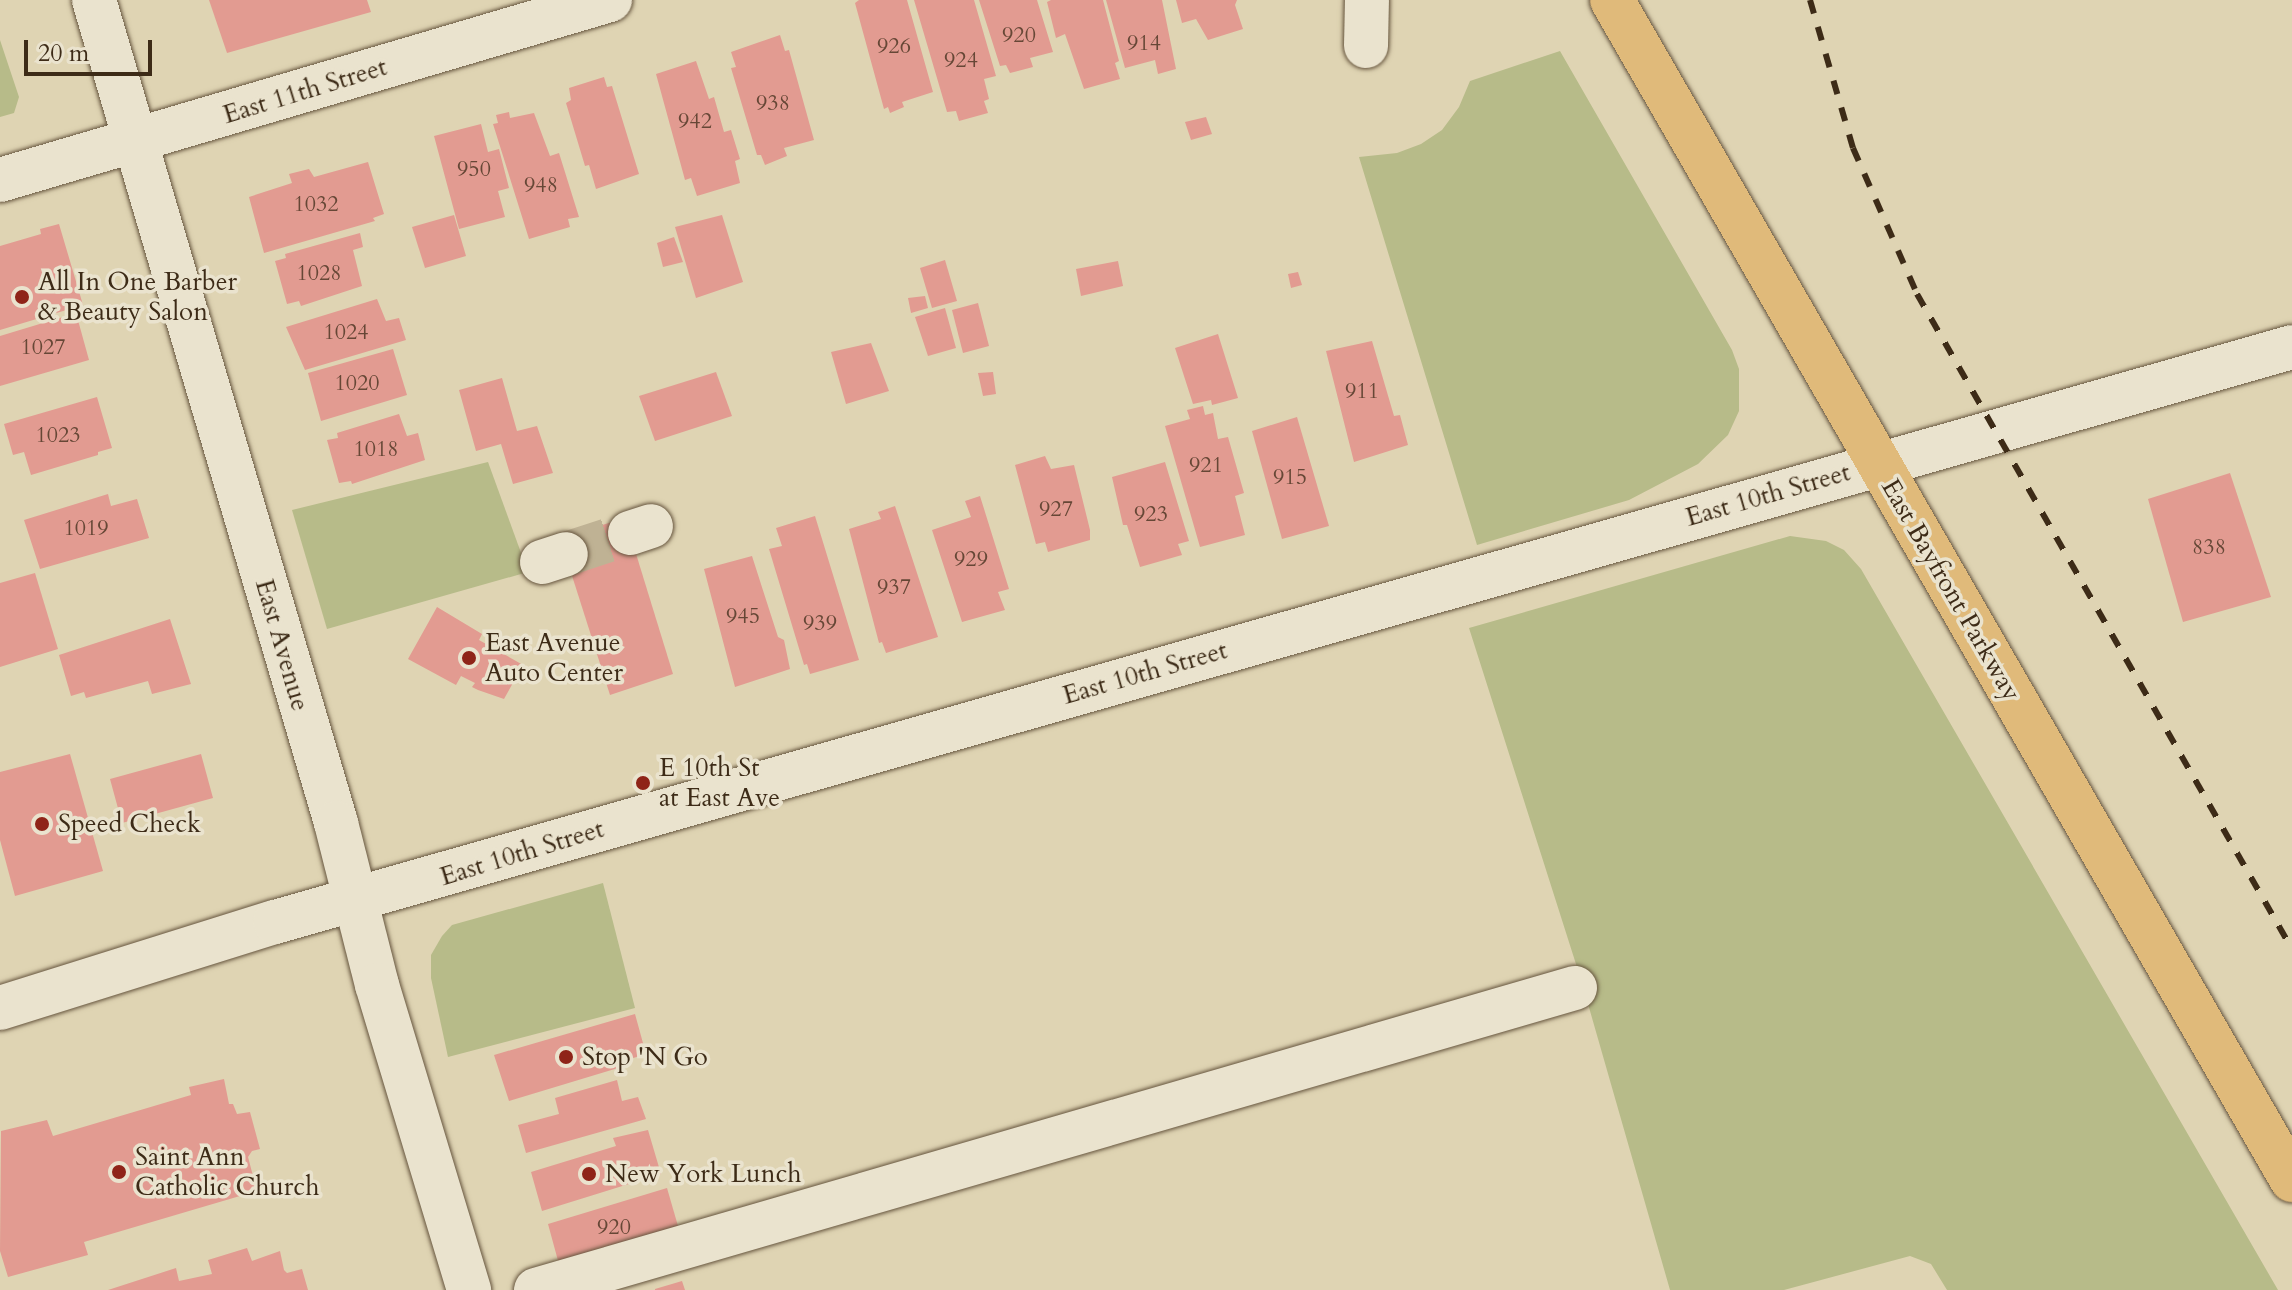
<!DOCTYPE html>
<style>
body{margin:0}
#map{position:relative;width:2292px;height:1290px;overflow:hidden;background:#dfd4b3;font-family:Cardo,serif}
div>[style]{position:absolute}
.green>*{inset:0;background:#b7bb89}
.building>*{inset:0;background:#e29b91}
.minor-tunnel>*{height:44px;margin-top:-22px;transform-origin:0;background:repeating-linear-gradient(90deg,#bfb294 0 44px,transparent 0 66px)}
.roads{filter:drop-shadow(0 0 2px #66553e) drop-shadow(0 0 2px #66553e)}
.minor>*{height:44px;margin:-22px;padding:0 22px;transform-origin:22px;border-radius:22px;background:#eae3ce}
.highway>*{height:44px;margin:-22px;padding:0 22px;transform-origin:22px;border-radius:22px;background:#e0ba7a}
.rail>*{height:6px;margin-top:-3px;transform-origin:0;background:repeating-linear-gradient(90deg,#3d2b17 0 14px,transparent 0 28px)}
.dots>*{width:22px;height:22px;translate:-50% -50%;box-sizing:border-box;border:4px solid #eae3ce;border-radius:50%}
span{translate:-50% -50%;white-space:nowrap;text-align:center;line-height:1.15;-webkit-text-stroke:7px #eae3ce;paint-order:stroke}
.number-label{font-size:22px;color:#664736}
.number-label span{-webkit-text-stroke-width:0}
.street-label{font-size:26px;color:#3d2b17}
.poi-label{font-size:26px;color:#3d2b17}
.left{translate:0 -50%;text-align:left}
.scale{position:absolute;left:24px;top:40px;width:128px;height:36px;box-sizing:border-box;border:4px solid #3d2b17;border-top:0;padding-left:10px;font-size:24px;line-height:28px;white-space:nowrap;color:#3d2b17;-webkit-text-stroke:6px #eae3ce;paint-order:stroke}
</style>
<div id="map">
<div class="green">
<div style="clip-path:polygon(0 40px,19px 97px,14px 113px,0 117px)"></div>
<div style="clip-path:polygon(1560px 51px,1732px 350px,1739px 369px,1739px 411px,1728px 435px,1698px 464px,1629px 500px,1477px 545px,1359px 157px,1397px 153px,1421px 144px,1442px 130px,1459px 107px,1470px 81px)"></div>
<div style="clip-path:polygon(488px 462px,528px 572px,327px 629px,292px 510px)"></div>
<div style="clip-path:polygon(1790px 536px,1826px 541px,1844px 550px,1861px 569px,2278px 1290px,1947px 1290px,1931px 1264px,1910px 1256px,1784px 1290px,1670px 1290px,1582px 983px,1469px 628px)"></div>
<div style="clip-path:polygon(603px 883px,635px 1008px,448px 1057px,431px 978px,431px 955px,442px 936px,452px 925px)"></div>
</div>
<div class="building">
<div style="clip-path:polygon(209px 0,367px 0,371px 12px,227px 53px)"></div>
<div style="clip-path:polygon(859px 0,907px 0,933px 92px,902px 102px,904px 107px,890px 113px,888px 107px,884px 109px,855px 3px)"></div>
<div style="clip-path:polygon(914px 0,974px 0,996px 76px,984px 79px,989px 99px,984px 101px,988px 113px,959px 121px,956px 111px,947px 112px)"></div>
<div style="clip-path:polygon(979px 0,1037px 0,1053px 52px,1030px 58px,1033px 67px,1010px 73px,1006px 65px,1000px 66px)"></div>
<div style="clip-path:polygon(1051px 0,1103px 0,1119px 61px,1115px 63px,1120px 79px,1084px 89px,1065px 34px,1056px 38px,1047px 2px)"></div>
<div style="clip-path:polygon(1106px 0,1162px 0,1176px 69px,1158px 74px,1155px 60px,1125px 68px)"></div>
<div style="clip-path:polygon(1176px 0,1237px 0,1235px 5px,1243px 29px,1208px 40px,1196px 19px,1182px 23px)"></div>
<div style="clip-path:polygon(780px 35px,785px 51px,789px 50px,814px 140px,784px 148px,787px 156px,765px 165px,761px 155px,757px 155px,731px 68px,736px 67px,731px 52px)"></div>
<div style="clip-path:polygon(696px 61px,709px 99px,714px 97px,724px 132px,731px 130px,740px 159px,735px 161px,740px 183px,697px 196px,691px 178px,685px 180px,656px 74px)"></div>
<div style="clip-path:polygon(604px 77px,607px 87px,612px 86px,639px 174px,596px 189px,589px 165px,585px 166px,566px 103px,571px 100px,569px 88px)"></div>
<div style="clip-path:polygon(509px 112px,510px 118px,534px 113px,550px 156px,559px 153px,579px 217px,568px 219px,570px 227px,529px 239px,493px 124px,498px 123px,496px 115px)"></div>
<div style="clip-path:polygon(1206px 117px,1212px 134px,1191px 140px,1185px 122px)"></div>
<div style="clip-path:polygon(481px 124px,488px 152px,499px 149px,509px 188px,498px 191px,505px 217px,459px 229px,434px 136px)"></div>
<div style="clip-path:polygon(368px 162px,384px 214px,373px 218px,375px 221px,264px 253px,249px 197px,292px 183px,289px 174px,309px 169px,314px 177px)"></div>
<div style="clip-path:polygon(454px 215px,466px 256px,425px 268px,412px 227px)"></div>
<div style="clip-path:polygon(722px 215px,743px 282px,696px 298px,675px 227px)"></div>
<div style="clip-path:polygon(59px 224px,83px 305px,0 330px,0 246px,41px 234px,40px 229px)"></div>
<div style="clip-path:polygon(360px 233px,363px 247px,353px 250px,362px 286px,301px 306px,299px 301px,287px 304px,275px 261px,286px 258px,285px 254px)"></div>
<div style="clip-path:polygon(674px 237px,683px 262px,663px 267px,657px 243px)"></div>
<div style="clip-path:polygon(945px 260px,957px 301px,932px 308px,920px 268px)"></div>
<div style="clip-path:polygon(1118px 261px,1123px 286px,1081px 296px,1076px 269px)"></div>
<div style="clip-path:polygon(1298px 272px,1302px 285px,1291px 288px,1288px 274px)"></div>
<div style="clip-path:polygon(925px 296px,928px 308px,911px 313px,908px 298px)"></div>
<div style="clip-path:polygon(377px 299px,386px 321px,399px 318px,406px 340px,305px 370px,286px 327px)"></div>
<div style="clip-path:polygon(978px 303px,989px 346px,963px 353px,952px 310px)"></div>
<div style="clip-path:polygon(945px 308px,956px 348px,928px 356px,915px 317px)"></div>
<div style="clip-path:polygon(76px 313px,89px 360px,0 386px,0 336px)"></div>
<div style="clip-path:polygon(1218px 334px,1238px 398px,1212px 405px,1211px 400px,1193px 404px,1175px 348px)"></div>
<div style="clip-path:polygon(1372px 341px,1394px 416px,1400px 415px,1408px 445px,1354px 462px,1326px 351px)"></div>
<div style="clip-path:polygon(871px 343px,889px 391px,846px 404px,831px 352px)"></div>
<div style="clip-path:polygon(393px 349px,407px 395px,321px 421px,308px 373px)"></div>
<div style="clip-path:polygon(716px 372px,732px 416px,655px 441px,639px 396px)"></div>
<div style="clip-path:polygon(993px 372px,996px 394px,983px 396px,978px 373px)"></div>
<div style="clip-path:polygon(502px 378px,517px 431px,537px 426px,553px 473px,513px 484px,501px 444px,476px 451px,459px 390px)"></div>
<div style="clip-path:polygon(97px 397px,112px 448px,98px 452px,98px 455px,31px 475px,24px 452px,13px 455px,4px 424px)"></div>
<div style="clip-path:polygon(1203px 406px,1205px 415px,1213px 413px,1218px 439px,1228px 437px,1244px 493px,1235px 496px,1245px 535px,1200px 547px,1165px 426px,1190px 419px,1187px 410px)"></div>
<div style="clip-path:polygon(399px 414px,407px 436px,418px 433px,425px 460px,352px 484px,351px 481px,339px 483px,327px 440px,338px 438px,337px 433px)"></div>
<div style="clip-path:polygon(1297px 417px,1329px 526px,1282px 539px,1252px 431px)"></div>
<div style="clip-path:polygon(1045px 456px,1051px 469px,1074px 465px,1090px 530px,1090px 540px,1048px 552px,1045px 542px,1036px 544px,1015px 465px)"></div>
<div style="clip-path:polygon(1165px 462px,1189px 541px,1178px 544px,1182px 555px,1140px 567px,1127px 525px,1123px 525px,1112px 477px)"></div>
<div style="clip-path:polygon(2230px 473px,2271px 597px,2183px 622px,2148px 499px)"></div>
<div style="clip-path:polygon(108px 494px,111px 506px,137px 499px,149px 538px,40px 569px,24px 520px)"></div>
<div style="clip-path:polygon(980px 496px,1009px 589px,998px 592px,1005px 610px,962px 622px,932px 530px,971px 517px,965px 501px)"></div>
<div style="clip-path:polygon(895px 506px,938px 637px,886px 653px,882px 642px,879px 643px,849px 529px,881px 519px,878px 512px)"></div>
<div style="clip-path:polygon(815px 516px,859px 660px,810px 674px,807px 664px,804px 665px,769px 549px,782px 546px,776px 528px)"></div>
<div style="clip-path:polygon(625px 518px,673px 674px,610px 695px,560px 538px)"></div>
<div style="clip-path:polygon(752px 556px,778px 637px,784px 640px,790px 669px,735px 687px,704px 569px)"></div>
<div style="clip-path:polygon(35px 573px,58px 649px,0 667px,0 583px)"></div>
<div style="clip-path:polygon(437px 607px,482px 634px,479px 640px,523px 665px,504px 699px,478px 690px,472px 687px,475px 683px,461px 676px,456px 685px,408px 659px)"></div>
<div style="clip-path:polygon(170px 619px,191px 684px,152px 694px,148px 681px,86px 698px,84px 692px,71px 696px,59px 655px)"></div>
<div style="clip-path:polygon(70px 754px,103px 871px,15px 896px,0 840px,0 772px)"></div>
<div style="clip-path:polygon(201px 754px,213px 798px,122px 823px,110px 779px)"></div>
<div style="clip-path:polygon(635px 1014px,646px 1054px,627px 1060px,628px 1065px,509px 1101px,494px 1055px)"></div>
<div style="clip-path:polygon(224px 1079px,229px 1104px,233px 1104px,237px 1114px,250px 1112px,260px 1149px,252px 1151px,248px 1157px,257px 1191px,84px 1242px,88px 1255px,8px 1277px,0 1251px,1px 1131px,47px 1120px,53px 1136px,191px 1095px,189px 1087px)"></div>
<div style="clip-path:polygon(617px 1080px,622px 1101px,638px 1097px,646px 1119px,526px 1153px,518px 1125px,559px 1114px,555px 1098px)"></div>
<div style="clip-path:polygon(648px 1130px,661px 1174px,542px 1211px,531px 1172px,616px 1146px,613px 1138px)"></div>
<div style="clip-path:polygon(667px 1188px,680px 1233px,560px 1268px,548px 1224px)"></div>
<div style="clip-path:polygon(247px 1248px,252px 1261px,280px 1251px,284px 1270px,287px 1273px,302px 1269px,308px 1290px,108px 1290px,176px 1268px,179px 1281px,212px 1274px,208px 1260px)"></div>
<div style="clip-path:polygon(682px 1281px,685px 1290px,655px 1290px,655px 1289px)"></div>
</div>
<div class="minor-tunnel">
<div style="left:566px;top:554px;width:67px;rotate:-18.2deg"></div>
</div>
<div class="roads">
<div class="minor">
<div style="left:94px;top:0;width:858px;rotate:73.61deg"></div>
<div style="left:336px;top:823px;width:167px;rotate:75.8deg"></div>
<div style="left:377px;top:985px;width:319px;rotate:73.2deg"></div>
<div style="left:1366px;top:46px;width:46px;rotate:-88.8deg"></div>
<div style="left:0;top:180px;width:636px;rotate:-16.44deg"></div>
<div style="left:630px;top:533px;width:22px;rotate:-18deg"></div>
<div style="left:542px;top:562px;width:25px;rotate:-18deg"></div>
<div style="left:0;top:1008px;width:288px;rotate:-17.4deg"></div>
<div style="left:275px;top:922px;width:2097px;rotate:-15.91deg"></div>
<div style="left:536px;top:1290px;width:1082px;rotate:-16.21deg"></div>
</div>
<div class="highway">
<div style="left:1612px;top:0;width:1362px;rotate:60.05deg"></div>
</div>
</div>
<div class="rail">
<div style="left:1810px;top:0;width:154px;rotate:73.8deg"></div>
<div style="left:1853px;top:148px;width:159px;rotate:66.3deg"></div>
<div style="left:1917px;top:294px;width:755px;rotate:60.21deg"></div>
</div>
<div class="dots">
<div style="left:22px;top:297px;background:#8f2418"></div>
<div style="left:469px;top:658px;background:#8f2418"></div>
<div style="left:643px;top:783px;background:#8f2418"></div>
<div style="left:42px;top:824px;background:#8f2418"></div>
<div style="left:566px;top:1057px;background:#8f2418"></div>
<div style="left:119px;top:1172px;background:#8f2418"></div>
<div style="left:589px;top:1174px;background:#8f2418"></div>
</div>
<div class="number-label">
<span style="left:1019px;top:36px">920</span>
<span style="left:1144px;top:44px">914</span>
<span style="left:894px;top:47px">926</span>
<span style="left:961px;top:61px">924</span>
<span style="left:773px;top:104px">938</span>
<span style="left:695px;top:122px">942</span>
<span style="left:474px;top:170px">950</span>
<span style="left:541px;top:186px">948</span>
<span style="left:316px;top:205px">1032</span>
<span style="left:319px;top:274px">1028</span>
<span style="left:346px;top:333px">1024</span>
<span style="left:43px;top:348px">1027</span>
<span style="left:357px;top:384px">1020</span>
<span style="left:1362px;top:392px">911</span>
<span style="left:58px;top:436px">1023</span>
<span style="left:376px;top:450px">1018</span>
<span style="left:1206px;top:466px">921</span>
<span style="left:1290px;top:478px">915</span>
<span style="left:1056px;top:510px">927</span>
<span style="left:1151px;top:515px">923</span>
<span style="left:86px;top:529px">1019</span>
<span style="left:2209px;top:548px">838</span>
<span style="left:971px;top:560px">929</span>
<span style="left:894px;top:588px">937</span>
<span style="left:743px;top:617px">945</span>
<span style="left:820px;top:624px">939</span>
<span style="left:614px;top:1228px">920</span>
</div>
<div class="street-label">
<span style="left:305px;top:91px;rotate:-17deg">East 11th Street</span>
<span style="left:1768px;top:495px;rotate:-16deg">East 10th Street</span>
<span style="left:1951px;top:590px;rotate:60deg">East Bayfront Parkway</span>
<span style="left:282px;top:645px;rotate:74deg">East Avenue</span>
<span style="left:1145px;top:673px;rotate:-16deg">East 10th Street</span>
<span style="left:522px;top:853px;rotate:-17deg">East 10th Street</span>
</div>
<div class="poi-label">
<span class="left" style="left:38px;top:297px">All In One Barber<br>&amp; Beauty Salon</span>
<span class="left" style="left:485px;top:658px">East Avenue<br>Auto Center</span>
<span class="left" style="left:659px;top:783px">E 10th St<br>at East Ave</span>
<span class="left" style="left:58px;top:824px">Speed Check</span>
<span class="left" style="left:582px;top:1057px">Stop 'N Go</span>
<span class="left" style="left:135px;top:1172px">Saint Ann<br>Catholic Church</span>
<span class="left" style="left:605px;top:1174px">New York Lunch</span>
</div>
<div class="scale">20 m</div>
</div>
